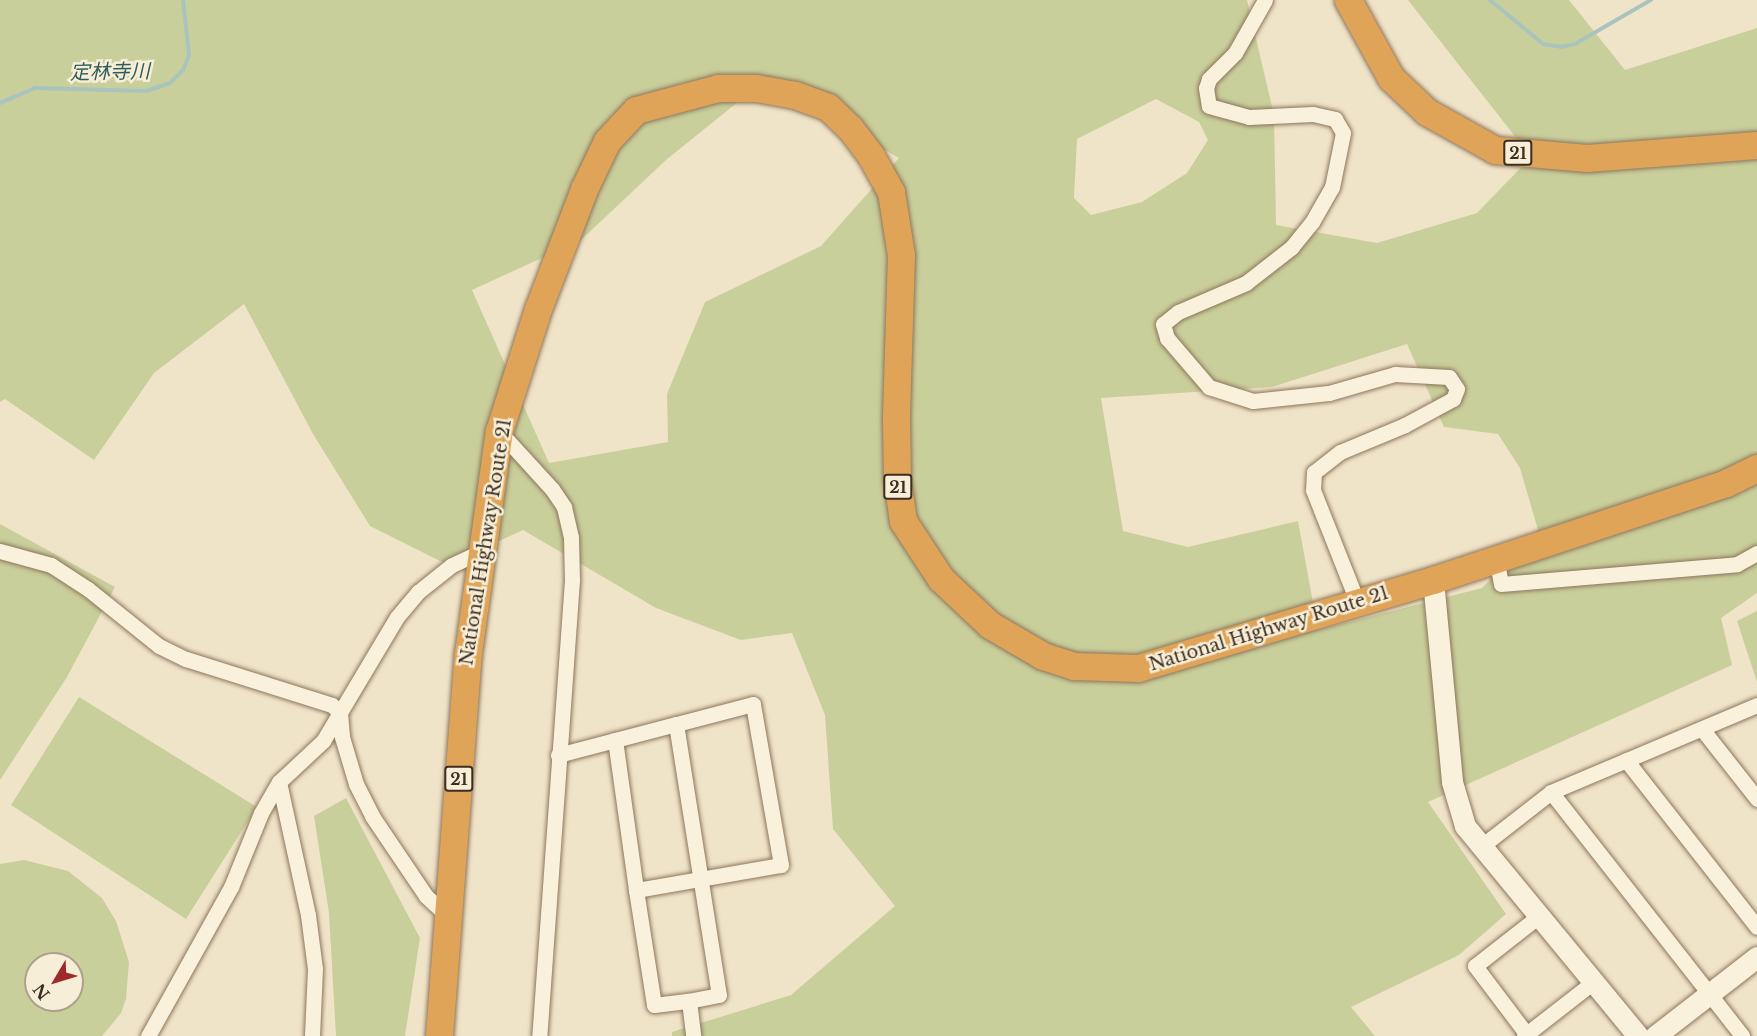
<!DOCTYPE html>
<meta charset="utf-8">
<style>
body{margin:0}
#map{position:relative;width:1757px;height:1036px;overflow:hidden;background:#f0e4c8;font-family:"Libre Baskerville","Noto Sans JP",serif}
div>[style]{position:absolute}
.green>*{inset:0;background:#c9cf9b}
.stream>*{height:4px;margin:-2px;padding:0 2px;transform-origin:2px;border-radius:2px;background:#a9c4bc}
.roads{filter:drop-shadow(0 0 2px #8d765c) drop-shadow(0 0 2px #8d765c)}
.street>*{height:15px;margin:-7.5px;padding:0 7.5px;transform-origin:7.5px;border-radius:7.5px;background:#faf1dc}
.secondary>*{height:21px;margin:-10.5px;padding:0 10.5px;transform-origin:10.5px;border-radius:10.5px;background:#faf1dc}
.highway>*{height:27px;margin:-13.5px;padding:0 13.5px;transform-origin:13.5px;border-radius:13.5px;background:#e0a458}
span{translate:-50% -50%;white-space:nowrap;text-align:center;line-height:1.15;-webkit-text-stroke:5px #f7eed8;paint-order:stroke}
.shield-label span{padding:2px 4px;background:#f7eed8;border:2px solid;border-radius:4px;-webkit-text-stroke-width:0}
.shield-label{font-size:16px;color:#3d2e20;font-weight:700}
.street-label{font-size:18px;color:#3d2e20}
.water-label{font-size:20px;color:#2f5d5a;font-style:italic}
.north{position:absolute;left:24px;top:952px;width:60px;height:60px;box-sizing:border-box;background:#f7eed8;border:2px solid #ada18e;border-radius:50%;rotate:232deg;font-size:16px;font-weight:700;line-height:24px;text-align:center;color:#3d2e20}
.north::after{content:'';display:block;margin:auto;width:21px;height:27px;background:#9e2a2b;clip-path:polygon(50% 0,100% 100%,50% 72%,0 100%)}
</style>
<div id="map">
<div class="green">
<div style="clip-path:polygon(evenodd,0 0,1247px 0,1274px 115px,1276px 225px,1377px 243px,1477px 213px,1531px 157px,1408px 0,1569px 0,1625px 70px,1757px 28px,1757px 593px,1721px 618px,1732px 665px,1428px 802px,1506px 914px,1459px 955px,1351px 1007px,1375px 1036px,672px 1036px,672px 1032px,791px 995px,895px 906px,833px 829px,825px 715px,792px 633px,741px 640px,656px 608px,523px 530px,448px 565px,370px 526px,313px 434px,244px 304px,154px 373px,94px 460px,5px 399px,0 402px,0 0,764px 81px,899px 158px,821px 246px,705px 302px,667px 394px,668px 442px,549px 463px,472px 290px,581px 240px,666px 160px,764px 81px,0 0,1156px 99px,1199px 122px,1208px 140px,1187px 173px,1142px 202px,1091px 215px,1074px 198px,1077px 139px,1156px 99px,0 0,1407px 344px,1444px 427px,1498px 434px,1520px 468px,1538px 530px,1482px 588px,1318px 630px,1298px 521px,1188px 547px,1123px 531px,1101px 398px,1272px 387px,1407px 344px)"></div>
<div style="clip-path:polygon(0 524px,115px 587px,67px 677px,0 780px)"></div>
<div style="clip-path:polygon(1757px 611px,1757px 682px,1737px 621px)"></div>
<div style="clip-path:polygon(79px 697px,257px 807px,186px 919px,11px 805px)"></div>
<div style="clip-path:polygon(346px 798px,420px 938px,405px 1036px,336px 1036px,329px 913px,314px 816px)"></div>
<div style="clip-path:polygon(evenodd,24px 860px,68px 871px,102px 898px,116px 921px,129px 962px,126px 999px,121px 1013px,102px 1036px,0 1036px,0 864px,24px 860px,36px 964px,72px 964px,72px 1000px,36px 1000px,36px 964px)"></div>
</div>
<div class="stream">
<div style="left:1490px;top:0;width:69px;rotate:39.7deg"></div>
<div style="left:1543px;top:44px;width:18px;rotate:9deg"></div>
<div style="left:1561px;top:47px;width:14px;rotate:-12deg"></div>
<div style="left:1575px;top:44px;width:88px;rotate:-30.1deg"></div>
<div style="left:0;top:103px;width:38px;rotate:-23deg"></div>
<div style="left:35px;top:88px;width:111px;rotate:1.5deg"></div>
<div style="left:146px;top:91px;width:25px;rotate:-18deg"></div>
<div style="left:170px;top:83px;width:18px;rotate:-45deg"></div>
<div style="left:183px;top:70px;width:16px;rotate:-68deg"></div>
<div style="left:189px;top:55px;width:55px;rotate:-96.2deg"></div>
</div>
<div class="roads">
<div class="street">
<div style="left:1265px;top:0;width:61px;rotate:119.5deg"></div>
<div style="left:1235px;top:53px;width:37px;rotate:135deg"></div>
<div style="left:1209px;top:79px;width:9px;rotate:108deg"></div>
<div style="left:1206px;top:88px;width:18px;rotate:81deg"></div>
<div style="left:1209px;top:106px;width:41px;rotate:15.4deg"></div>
<div style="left:1249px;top:117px;width:64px;rotate:-2.7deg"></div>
<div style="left:1313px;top:114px;width:23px;rotate:13deg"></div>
<div style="left:1335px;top:119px;width:16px;rotate:60deg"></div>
<div style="left:1343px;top:133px;width:55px;rotate:101.5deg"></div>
<div style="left:1332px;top:187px;width:40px;rotate:119.7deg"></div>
<div style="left:1312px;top:222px;width:32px;rotate:129deg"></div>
<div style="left:1292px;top:247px;width:58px;rotate:142deg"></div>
<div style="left:1246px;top:283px;width:74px;rotate:156.9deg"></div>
<div style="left:1178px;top:312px;width:19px;rotate:141deg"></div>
<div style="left:1163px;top:324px;width:15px;rotate:74deg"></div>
<div style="left:1167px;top:338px;width:65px;rotate:49.4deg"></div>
<div style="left:1209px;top:387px;width:46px;rotate:17.7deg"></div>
<div style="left:1253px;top:401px;width:76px;rotate:-6deg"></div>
<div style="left:1329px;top:393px;width:69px;rotate:-16.1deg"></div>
<div style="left:1395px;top:374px;width:54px;rotate:3.2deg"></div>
<div style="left:1449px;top:377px;width:14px;rotate:56deg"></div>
<div style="left:1457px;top:389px;width:11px;rotate:112deg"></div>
<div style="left:1453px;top:399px;width:55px;rotate:151.6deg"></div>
<div style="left:1405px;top:425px;width:70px;rotate:157.4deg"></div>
<div style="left:1340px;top:452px;width:33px;rotate:142deg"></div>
<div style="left:1314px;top:472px;width:18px;rotate:93deg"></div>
<div style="left:1313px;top:490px;width:119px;rotate:68.4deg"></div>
<div style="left:499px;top:431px;width:79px;rotate:47.6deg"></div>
<div style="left:552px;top:489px;width:22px;rotate:56deg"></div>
<div style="left:564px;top:507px;width:31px;rotate:77deg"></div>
<div style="left:571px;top:537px;width:43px;rotate:88.7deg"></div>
<div style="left:572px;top:580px;width:457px;rotate:94.1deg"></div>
<div style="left:0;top:551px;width:53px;rotate:15.4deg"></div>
<div style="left:51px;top:565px;width:44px;rotate:33deg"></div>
<div style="left:88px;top:589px;width:91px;rotate:38.8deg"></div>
<div style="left:159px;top:646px;width:30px;rotate:26deg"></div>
<div style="left:186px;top:659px;width:153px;rotate:17.5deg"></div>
<div style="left:332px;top:705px;width:11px;rotate:45deg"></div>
<div style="left:340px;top:713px;width:24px;rotate:85deg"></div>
<div style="left:342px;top:737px;width:49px;rotate:73.4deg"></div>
<div style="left:356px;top:784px;width:36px;rotate:63deg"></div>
<div style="left:372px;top:816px;width:97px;rotate:56deg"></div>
<div style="left:426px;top:896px;width:33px;rotate:43deg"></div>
<div style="left:1496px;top:558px;width:26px;rotate:79deg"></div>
<div style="left:1501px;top:584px;width:237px;rotate:-4.8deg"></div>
<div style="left:1737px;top:564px;width:23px;rotate:-29deg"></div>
<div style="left:1702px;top:729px;width:89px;rotate:51.8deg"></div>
<div style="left:615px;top:740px;width:151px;rotate:82deg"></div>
<div style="left:636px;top:890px;width:147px;rotate:-9.8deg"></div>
<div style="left:781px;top:865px;width:163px;rotate:-99.9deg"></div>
<div style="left:753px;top:704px;width:80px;rotate:165.4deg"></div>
<div style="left:558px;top:755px;width:122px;rotate:-14.7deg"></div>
<div style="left:676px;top:724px;width:274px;rotate:81deg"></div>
<div style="left:719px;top:995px;width:31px;rotate:169deg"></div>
<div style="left:689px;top:1001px;width:35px;rotate:83deg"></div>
<div style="left:1626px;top:760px;width:212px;rotate:51.9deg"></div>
<div style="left:279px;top:782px;width:136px;rotate:77.7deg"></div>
<div style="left:308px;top:915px;width:54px;rotate:82.6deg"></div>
<div style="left:315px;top:969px;width:67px;rotate:92.6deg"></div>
<div style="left:1551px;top:792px;width:310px;rotate:51.9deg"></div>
<div style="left:1483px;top:845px;width:86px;rotate:-37.9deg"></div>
<div style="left:1551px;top:792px;width:224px;rotate:-22.9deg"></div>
<div style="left:636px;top:890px;width:116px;rotate:81.1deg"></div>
<div style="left:654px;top:1005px;width:35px;rotate:-7deg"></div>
<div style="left:148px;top:1036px;width:171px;rotate:-60.9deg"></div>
<div style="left:231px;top:887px;width:80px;rotate:-67.9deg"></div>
<div style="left:261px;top:813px;width:36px;rotate:-60deg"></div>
<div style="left:279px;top:782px;width:60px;rotate:-43deg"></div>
<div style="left:323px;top:741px;width:144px;rotate:-59.2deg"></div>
<div style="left:397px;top:617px;width:33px;rotate:-50deg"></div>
<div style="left:418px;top:592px;width:43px;rotate:-38.5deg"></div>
<div style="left:452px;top:565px;width:35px;rotate:-25deg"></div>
<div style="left:1524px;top:1036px;width:86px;rotate:-37.9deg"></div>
<div style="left:1528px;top:1036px;width:88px;rotate:-127.1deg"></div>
<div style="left:1475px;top:966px;width:83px;rotate:-38.1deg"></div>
</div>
<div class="secondary">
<div style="left:1433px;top:580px;width:203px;rotate:84.6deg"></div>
<div style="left:1452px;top:782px;width:46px;rotate:73.5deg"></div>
<div style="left:1465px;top:826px;width:272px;rotate:50.5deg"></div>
<div style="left:1655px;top:1036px;width:129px;rotate:-37.8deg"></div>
</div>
<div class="highway">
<div style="left:1348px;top:0;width:89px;rotate:61.1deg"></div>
<div style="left:1391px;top:78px;width:50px;rotate:43.4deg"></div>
<div style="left:1427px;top:112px;width:78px;rotate:29.2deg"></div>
<div style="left:1495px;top:150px;width:92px;rotate:5deg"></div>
<div style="left:1587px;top:158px;width:170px;rotate:-4.4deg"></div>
<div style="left:439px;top:1036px;width:384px;rotate:-85.7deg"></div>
<div style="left:468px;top:653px;width:224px;rotate:-82.1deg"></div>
<div style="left:499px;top:431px;width:128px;rotate:-72.3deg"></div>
<div style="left:538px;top:309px;width:129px;rotate:-69deg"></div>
<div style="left:584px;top:189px;width:53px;rotate:-64.4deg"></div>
<div style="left:607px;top:141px;width:42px;rotate:-46.9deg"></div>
<div style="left:636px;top:110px;width:85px;rotate:-15deg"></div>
<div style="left:718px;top:88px;width:38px"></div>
<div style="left:756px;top:88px;width:40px;rotate:10deg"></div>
<div style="left:795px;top:95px;width:35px;rotate:20deg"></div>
<div style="left:828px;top:107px;width:30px;rotate:44deg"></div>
<div style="left:850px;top:128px;width:35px;rotate:53deg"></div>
<div style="left:871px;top:156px;width:41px;rotate:60.9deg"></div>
<div style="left:891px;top:192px;width:64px;rotate:81deg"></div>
<div style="left:901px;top:255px;width:163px;rotate:91.8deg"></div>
<div style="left:896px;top:418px;width:62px;rotate:89.1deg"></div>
<div style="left:897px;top:480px;width:41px;rotate:81.7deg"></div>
<div style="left:903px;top:521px;width:69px;rotate:56.8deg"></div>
<div style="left:941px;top:579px;width:67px;rotate:43.2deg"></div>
<div style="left:990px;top:625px;width:61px;rotate:30.3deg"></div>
<div style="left:1043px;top:656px;width:33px;rotate:18deg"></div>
<div style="left:1074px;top:666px;width:64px;rotate:1.8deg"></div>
<div style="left:1138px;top:668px;width:308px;rotate:-16.6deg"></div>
<div style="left:1433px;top:580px;width:309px;rotate:-18.3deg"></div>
<div style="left:1726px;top:483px;width:34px;rotate:-26deg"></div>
</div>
</div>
<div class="shield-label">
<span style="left:1518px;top:153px">21</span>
<span style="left:898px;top:487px">21</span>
<span style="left:459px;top:779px">21</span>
</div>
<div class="street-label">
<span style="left:486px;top:542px;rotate:-81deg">National Highway Route 21</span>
<span style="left:1269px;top:629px;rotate:-17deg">National Highway Route 21</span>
</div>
<div class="water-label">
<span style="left:110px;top:72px;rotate:-1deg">定林寺川</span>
</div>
<div class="north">N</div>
</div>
